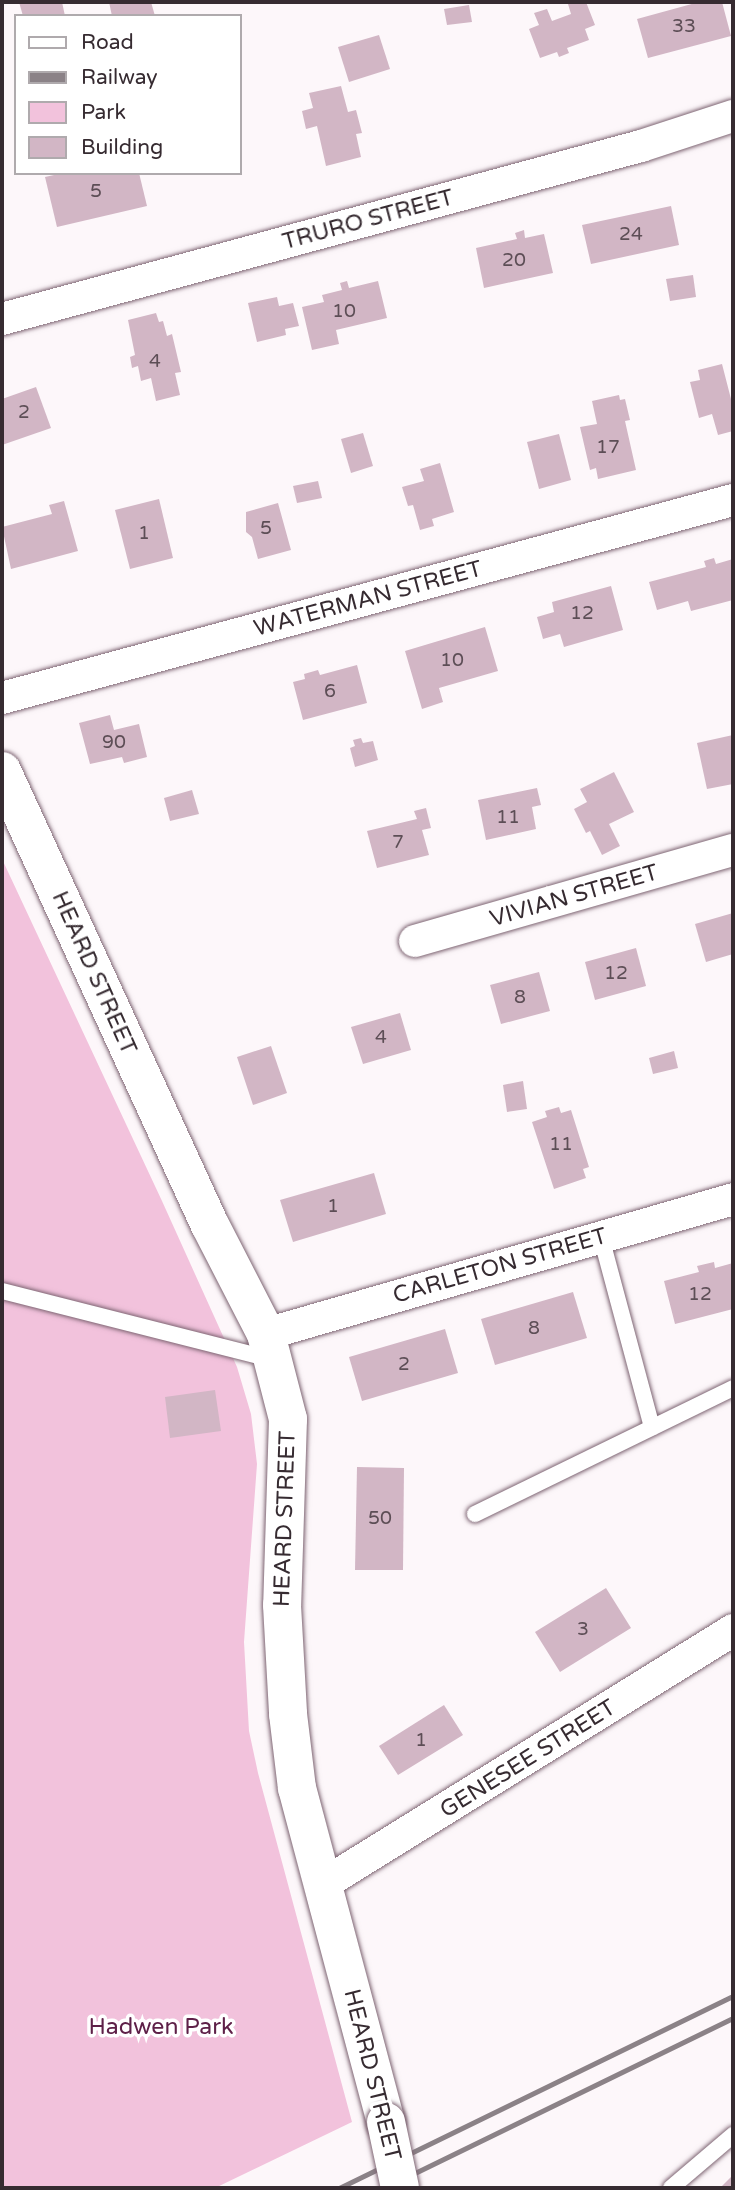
<!DOCTYPE html>
<style>
body{margin:0}
#map{position:relative;width:735px;height:2190px;overflow:hidden;background:#fdf7fa;font-family:"Varela Round",sans-serif}
div>[style]{position:absolute}
.green>*{inset:0;background:#f2c2dc}
.building>*{inset:0;background:#d2b6c5}
.roads{filter:drop-shadow(0 0 2px #7e6573) drop-shadow(0 0 2px #7e6573)}
.service>*{height:16px;margin:-8px;padding:0 8px;transform-origin:8px;border-radius:8px;background:#fff}
.minor>*{height:32px;margin:-16px;padding:0 16px;transform-origin:16px;border-radius:16px;background:#fff}
.tertiary>*{height:38px;margin:-19px;padding:0 19px;transform-origin:19px;border-radius:19px;background:#fff}
.rail>*{height:5px;margin:-2.5px;padding:0 2.5px;transform-origin:2.5px;border-radius:2.5px;background:#8b8287}
.bridges{filter:drop-shadow(0 0 2px #7e6573) drop-shadow(0 0 2px #7e6573)}
.tertiary-bridge>*{height:38px;margin:-19px;padding:0 19px;transform-origin:19px;border-radius:19px;background:#fff}
span{translate:-50% -50%;white-space:nowrap;text-align:center;line-height:1.15;-webkit-text-stroke:7px #fff;paint-order:stroke}
.number-label{font-size:19px;color:#5d4e56}
.number-label span{-webkit-text-stroke-width:0}
.street-label{font-size:23px;color:#362b31}
.park-label{font-size:23px;color:#5e2048}
.frame{position:absolute;inset:0;border:4px solid #362b31;pointer-events:none}
.legend{position:absolute;left:14px;top:14px;width:228px;height:161px;box-sizing:border-box;background:#fff;border:2px solid #afaaad;margin:0;padding:9px 12px;list-style:none;font-size:21px;color:#362b31}
.legend li{display:flex;align-items:center;gap:14px;height:35px}
.legend b{width:35px;border:2px solid #afaaad}
</style>
<div id="map">
<div class="green">
<div style="clip-path:polygon(2px 859px,162px 1201px,237px 1367px,251px 1414px,257px 1464px,244px 1642px,249px 1731px,258px 1773px,352px 2122px,215px 2188px,2px 2188px)"></div>
</div>
<div class="building">
<div style="clip-path:polygon(19px 2px,62px 2px,65px 16px,23px 16px)"></div>
<div style="clip-path:polygon(109px 2px,151px 2px,155px 16px,112px 16px)"></div>
<div style="clip-path:polygon(575px 2px,586px 2px,595px 25px,585px 29px,589px 40px,567px 48px,569px 53px,559px 57px,557px 52px,540px 58px,529px 29px,539px 25px,534px 13px,547px 9px,552px 21px,571px 14px,568px 4px)"></div>
<div style="clip-path:polygon(699px 2px,722px 2px,731px 36px,648px 58px,637px 19px)"></div>
<div style="clip-path:polygon(469px 5px,472px 22px,447px 25px,444px 9px)"></div>
<div style="clip-path:polygon(379px 35px,390px 69px,349px 82px,338px 47px)"></div>
<div style="clip-path:polygon(341px 86px,348px 112px,356px 110px,362px 133px,356px 134px,361px 157px,326px 166px,317px 126px,306px 129px,302px 111px,313px 108px,309px 93px)"></div>
<div style="clip-path:polygon(63px 173px,139px 173px,147px 206px,57px 227px,45px 177px)"></div>
<div style="clip-path:polygon(671px 206px,679px 245px,591px 264px,582px 225px)"></div>
<div style="clip-path:polygon(524px 230px,525px 238px,544px 234px,553px 273px,484px 288px,476px 248px,517px 239px,515px 233px)"></div>
<div style="clip-path:polygon(693px 275px,696px 297px,670px 301px,666px 279px)"></div>
<div style="clip-path:polygon(347px 281px,349px 288px,378px 281px,387px 318px,336px 330px,339px 344px,312px 350px,302px 307px,324px 302px,322px 295px,342px 290px,340px 283px)"></div>
<div style="clip-path:polygon(277px 297px,279px 306px,293px 303px,299px 326px,285px 329px,286px 335px,257px 342px,248px 303px)"></div>
<div style="clip-path:polygon(156px 313px,159px 322px,163px 321px,167px 336px,172px 334px,181px 372px,175px 373px,180px 395px,156px 401px,151px 378px,141px 381px,138px 366px,132px 368px,130px 357px,135px 355px,128px 320px)"></div>
<div style="clip-path:polygon(722px 364px,731px 399px,733px 399px,733px 431px,718px 435px,712px 414px,699px 418px,690px 382px,700px 380px,698px 370px)"></div>
<div style="clip-path:polygon(36px 387px,51px 428px,2px 445px,2px 399px)"></div>
<div style="clip-path:polygon(619px 395px,620px 400px,625px 399px,630px 420px,625px 421px,636px 470px,598px 479px,596px 468px,590px 470px,580px 427px,597px 424px,592px 401px)"></div>
<div style="clip-path:polygon(363px 433px,373px 466px,351px 473px,341px 439px)"></div>
<div style="clip-path:polygon(559px 434px,571px 480px,539px 489px,527px 442px)"></div>
<div style="clip-path:polygon(440px 463px,454px 512px,432px 519px,434px 526px,420px 530px,413px 505px,408px 506px,402px 487px,424px 481px,420px 469px)"></div>
<div style="clip-path:polygon(318px 481px,322px 498px,297px 503px,293px 486px)"></div>
<div style="clip-path:polygon(159px 499px,173px 558px,130px 569px,115px 510px)"></div>
<div style="clip-path:polygon(64px 501px,78px 551px,11px 569px,2px 527px,52px 514px,49px 505px)"></div>
<div style="clip-path:polygon(278px 503px,291px 550px,258px 559px,252px 537px,246px 532px,246px 512px)"></div>
<div style="clip-path:polygon(714px 558px,716px 564px,733px 559px,733px 600px,691px 611px,688px 601px,657px 610px,649px 582px,706px 567px,704px 561px)"></div>
<div style="clip-path:polygon(611px 586px,623px 630px,564px 647px,560px 634px,543px 639px,537px 617px,554px 612px,552px 602px)"></div>
<div style="clip-path:polygon(485px 627px,498px 671px,439px 688px,443px 702px,422px 709px,405px 651px)"></div>
<div style="clip-path:polygon(357px 665px,367px 703px,303px 720px,293px 682px,305px 679px,304px 674px,318px 670px,320px 675px)"></div>
<div style="clip-path:polygon(110px 715px,114px 730px,139px 724px,147px 757px,124px 763px,122px 757px,90px 764px,79px 723px)"></div>
<div style="clip-path:polygon(733px 735px,733px 784px,707px 789px,697px 743px)"></div>
<div style="clip-path:polygon(361px 738px,363px 743px,373px 741px,378px 760px,355px 767px,350px 748px,355px 746px,353px 740px)"></div>
<div style="clip-path:polygon(614px 772px,634px 812px,609px 824px,620px 846px,602px 855px,590px 831px,586px 833px,574px 809px,587px 802px,580px 789px)"></div>
<div style="clip-path:polygon(537px 788px,541px 805px,532px 807px,536px 829px,486px 840px,478px 800px)"></div>
<div style="clip-path:polygon(192px 790px,199px 814px,170px 821px,164px 798px)"></div>
<div style="clip-path:polygon(426px 808px,431px 828px,422px 830px,429px 855px,377px 868px,367px 831px,417px 819px,414px 811px)"></div>
<div style="clip-path:polygon(733px 913px,733px 954px,706px 962px,695px 924px)"></div>
<div style="clip-path:polygon(636px 948px,646px 986px,595px 1000px,585px 962px)"></div>
<div style="clip-path:polygon(539px 972px,550px 1011px,501px 1024px,490px 985px)"></div>
<div style="clip-path:polygon(400px 1013px,411px 1050px,363px 1064px,351px 1027px)"></div>
<div style="clip-path:polygon(271px 1046px,287px 1093px,253px 1105px,237px 1057px)"></div>
<div style="clip-path:polygon(674px 1051px,678px 1068px,653px 1074px,649px 1058px)"></div>
<div style="clip-path:polygon(523px 1081px,527px 1109px,507px 1112px,503px 1085px)"></div>
<div style="clip-path:polygon(559px 1107px,561px 1113px,571px 1110px,589px 1167px,583px 1169px,586px 1178px,554px 1189px,532px 1122px,547px 1117px,545px 1111px)"></div>
<div style="clip-path:polygon(374px 1173px,386px 1214px,293px 1242px,280px 1200px)"></div>
<div style="clip-path:polygon(714px 1262px,715px 1268px,733px 1263px,733px 1309px,675px 1324px,664px 1281px,699px 1272px,697px 1266px)"></div>
<div style="clip-path:polygon(573px 1292px,587px 1338px,495px 1365px,481px 1319px)"></div>
<div style="clip-path:polygon(445px 1329px,458px 1373px,362px 1401px,349px 1357px)"></div>
<div style="clip-path:polygon(215px 1390px,221px 1431px,170px 1438px,165px 1397px)"></div>
<div style="clip-path:polygon(357px 1467px,404px 1468px,403px 1570px,355px 1570px)"></div>
<div style="clip-path:polygon(606px 1588px,631px 1628px,560px 1672px,535px 1632px)"></div>
<div style="clip-path:polygon(444px 1705px,463px 1735px,398px 1775px,379px 1746px)"></div>
<div style="clip-path:polygon(733px 2175px,733px 2188px,720px 2188px)"></div>
</div>
<div class="roads">
<div class="service">
<div style="left:601px;top:1237px;width:197px;rotate:75deg"></div>
<div style="left:2px;top:1291px;width:277px;rotate:14.2deg"></div>
<div style="left:475px;top:1514px;width:287px;rotate:-26deg"></div>
<div style="left:671px;top:2188px;width:82px;rotate:-40.5deg"></div>
</div>
<div class="minor">
<div style="left:2px;top:319px;width:662px;rotate:-15.15deg"></div>
<div style="left:641px;top:146px;width:97px;rotate:-18.1deg"></div>
<div style="left:2px;top:698px;width:757px;rotate:-15.16deg"></div>
<div style="left:415px;top:941px;width:331px;rotate:-16deg"></div>
<div style="left:266px;top:1334px;width:486px;rotate:-16.1deg"></div>
<div style="left:322px;top:1885px;width:484px;rotate:-31.8deg"></div>
</div>
<div class="tertiary">
<div style="left:2px;top:771px;width:499px;rotate:65.4deg"></div>
<div style="left:210px;top:1225px;width:123px;rotate:62.8deg"></div>
<div style="left:266px;top:1334px;width:88px;rotate:75.5deg"></div>
<div style="left:288px;top:1419px;width:186px;rotate:91.8deg"></div>
<div style="left:282px;top:1605px;width:109px;rotate:86.8deg"></div>
<div style="left:288px;top:1714px;width:75px;rotate:83.1deg"></div>
<div style="left:297px;top:1788px;width:346px;rotate:75.1deg"></div>
</div>
</div>
<div class="rail">
<div style="left:339px;top:2188px;width:438px;rotate:-26deg"></div>
<div style="left:384px;top:2188px;width:388px;rotate:-26deg"></div>
</div>
<div class="bridges">
<div class="tertiary-bridge">
<div style="left:386px;top:2122px;width:67px;rotate:78deg"></div>
</div>
</div>
<div class="number-label">
<span style="left:684px;top:27px">33</span>
<span style="left:96px;top:192px">5</span>
<span style="left:631px;top:235px">24</span>
<span style="left:514px;top:261px">20</span>
<span style="left:344px;top:312px">10</span>
<span style="left:155px;top:362px">4</span>
<span style="left:24px;top:413px">2</span>
<span style="left:608px;top:448px">17</span>
<span style="left:266px;top:529px">5</span>
<span style="left:144px;top:534px">1</span>
<span style="left:582px;top:614px">12</span>
<span style="left:452px;top:661px">10</span>
<span style="left:330px;top:692px">6</span>
<span style="left:114px;top:743px">90</span>
<span style="left:508px;top:818px">11</span>
<span style="left:398px;top:843px">7</span>
<span style="left:616px;top:974px">12</span>
<span style="left:520px;top:998px">8</span>
<span style="left:381px;top:1038px">4</span>
<span style="left:561px;top:1145px">11</span>
<span style="left:333px;top:1207px">1</span>
<span style="left:700px;top:1295px">12</span>
<span style="left:534px;top:1329px">8</span>
<span style="left:404px;top:1365px">2</span>
<span style="left:380px;top:1519px">50</span>
<span style="left:583px;top:1630px">3</span>
<span style="left:421px;top:1741px">1</span>
</div>
<div class="street-label">
<span style="left:368px;top:220px;rotate:-15deg">TRURO STREET</span>
<span style="left:368px;top:599px;rotate:-15deg">WATERMAN STREET</span>
<span style="left:574px;top:896px;rotate:-16deg">VIVIAN STREET</span>
<span style="left:94px;top:973px;rotate:66deg">HEARD STREET</span>
<span style="left:500px;top:1266px;rotate:-16deg">CARLETON STREET</span>
<span style="left:285px;top:1519px;rotate:-88deg">HEARD STREET</span>
<span style="left:528px;top:1759px;rotate:-32deg">GENESEE STREET</span>
<span style="left:372px;top:2075px;rotate:76deg">HEARD STREET</span>
</div>
<div class="park-label">
<span style="left:161px;top:2027px">Hadwen Park</span>
</div>
<div class="frame"></div>
<ul class="legend">
<li><b style="height:9px;background:#fff"></b>Road</li>
<li><b style="height:9px;background:#8b8287"></b>Railway</li>
<li><b style="height:19px;background:#f2c2dc"></b>Park</li>
<li><b style="height:19px;background:#d2b6c5"></b>Building</li>
</ul>
</div>
